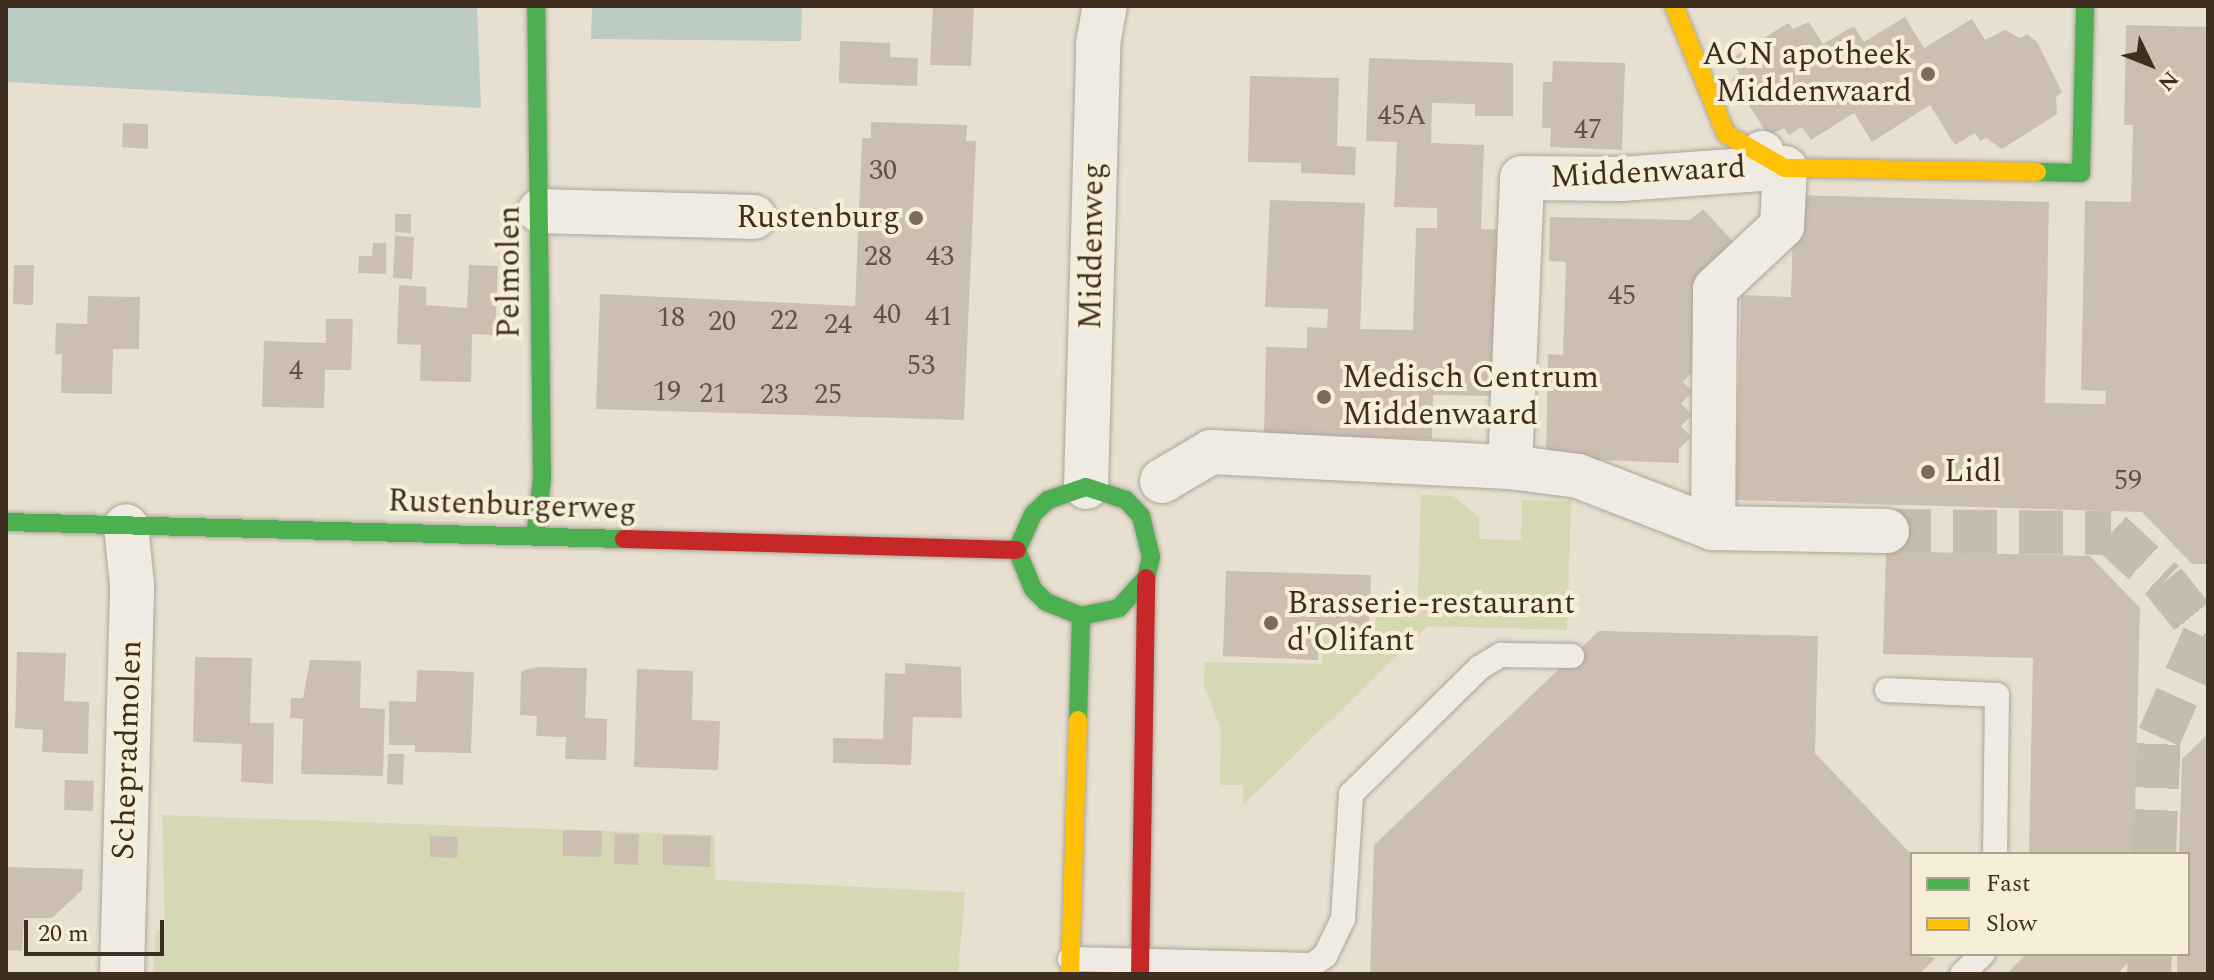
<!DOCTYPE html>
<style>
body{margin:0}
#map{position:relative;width:2214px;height:980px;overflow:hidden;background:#e7e0d1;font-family:Spectral,serif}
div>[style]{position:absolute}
.green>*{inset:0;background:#d6d7b3}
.water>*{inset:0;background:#bcccc2}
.building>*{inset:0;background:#cbbfb2}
.street-tunnel>*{height:44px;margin-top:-22px;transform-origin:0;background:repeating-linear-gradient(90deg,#c5bcae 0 44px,transparent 0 66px)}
.roads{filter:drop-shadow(0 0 2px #ada599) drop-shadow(0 0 2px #ada599)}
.lane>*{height:24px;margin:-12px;padding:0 12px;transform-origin:12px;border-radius:12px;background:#efebe3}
.street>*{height:44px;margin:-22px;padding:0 22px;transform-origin:22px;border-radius:22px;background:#efebe3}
.fast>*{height:18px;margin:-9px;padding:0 9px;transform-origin:9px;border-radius:9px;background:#4caf50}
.slow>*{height:18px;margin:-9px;padding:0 9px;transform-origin:9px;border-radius:9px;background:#ffc107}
.jam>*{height:18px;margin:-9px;padding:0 9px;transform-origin:9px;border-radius:9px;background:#c62828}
.dots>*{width:22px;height:22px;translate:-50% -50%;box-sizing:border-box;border:4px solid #f7eed8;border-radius:50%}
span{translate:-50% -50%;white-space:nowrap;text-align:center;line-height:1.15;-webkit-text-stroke:8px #f7eed8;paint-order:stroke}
.number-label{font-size:28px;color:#605244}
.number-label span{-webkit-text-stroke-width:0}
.poi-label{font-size:32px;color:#3d2e20}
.right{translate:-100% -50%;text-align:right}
.left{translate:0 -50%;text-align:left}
.street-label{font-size:32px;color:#3d2e20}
.frame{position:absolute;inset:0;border:8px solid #3d2e20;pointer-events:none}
.legend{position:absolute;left:1910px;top:852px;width:280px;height:104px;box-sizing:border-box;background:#f7eed8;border:2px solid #ada18e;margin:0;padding:10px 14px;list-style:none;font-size:24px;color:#3d2e20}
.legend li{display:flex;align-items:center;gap:16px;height:40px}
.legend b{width:40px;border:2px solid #ada18e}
.north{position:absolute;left:2110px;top:24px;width:80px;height:80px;-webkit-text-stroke:6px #f7eed8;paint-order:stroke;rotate:133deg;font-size:22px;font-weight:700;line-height:32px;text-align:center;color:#3d2e20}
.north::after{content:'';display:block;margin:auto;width:28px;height:36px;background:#3d2e20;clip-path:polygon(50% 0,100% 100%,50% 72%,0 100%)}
.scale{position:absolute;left:24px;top:920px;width:140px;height:36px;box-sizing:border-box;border:4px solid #3d2e20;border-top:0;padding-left:10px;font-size:24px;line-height:28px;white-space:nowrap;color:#3d2e20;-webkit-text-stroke:6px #f7eed8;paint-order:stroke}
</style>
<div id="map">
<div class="green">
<div style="clip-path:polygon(1421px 495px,1453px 496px,1479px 517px,1479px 539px,1521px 540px,1522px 500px,1571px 501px,1567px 630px,1428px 626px,1243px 805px,1243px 785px,1220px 785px,1221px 730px,1204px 685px,1205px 662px,1322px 664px,1323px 636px,1375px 637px,1376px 613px,1417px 615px)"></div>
<div style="clip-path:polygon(162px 815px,714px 835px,715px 880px,965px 892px,958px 974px,153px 974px,156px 931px,165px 930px)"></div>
</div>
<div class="water">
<div style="clip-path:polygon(6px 6px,477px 6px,481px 108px,6px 82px)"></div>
<div style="clip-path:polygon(592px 6px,802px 6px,801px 41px,591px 39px)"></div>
</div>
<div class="building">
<div style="clip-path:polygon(933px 6px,974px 6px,971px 66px,930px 65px)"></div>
<div style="clip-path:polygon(1905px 17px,1924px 48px,1972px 19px,1985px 40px,2005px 30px,2020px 38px,2027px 34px,2037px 42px,2062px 92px,2056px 97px,2057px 114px,2002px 149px,1986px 138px,1980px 141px,1975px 133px,1955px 145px,1930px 105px,1872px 142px,1854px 113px,1811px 140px,1802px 127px,1789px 135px,1784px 128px,1768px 135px,1732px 79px,1739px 74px,1732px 58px,1788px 23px,1793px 29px,1809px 22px,1823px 44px,1854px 26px,1864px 42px)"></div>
<div style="clip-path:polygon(2126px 25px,2208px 27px,2208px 564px,2192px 564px,2142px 512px,1736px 500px,1741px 295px,1791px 297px,1794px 195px,2049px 202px,2045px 403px,2105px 404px,2106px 391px,2081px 390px,2085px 201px,2131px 202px,2133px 125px,2124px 125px)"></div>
<div style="clip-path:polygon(840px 41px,890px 43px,890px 57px,918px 58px,917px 86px,839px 83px)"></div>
<div style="clip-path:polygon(1369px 58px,1513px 63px,1513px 116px,1475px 116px,1475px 104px,1432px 103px,1431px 143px,1484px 145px,1481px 229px,1502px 230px,1498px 396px,1433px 395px,1432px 439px,1264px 435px,1266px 347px,1307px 348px,1307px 327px,1327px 328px,1328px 309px,1265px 307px,1270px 200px,1365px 203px,1360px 329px,1413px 330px,1416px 228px,1437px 228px,1437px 208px,1394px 207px,1397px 142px,1366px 141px)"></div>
<div style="clip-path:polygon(1553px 61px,1625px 63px,1622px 150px,1550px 147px,1551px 128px,1542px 128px,1543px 82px,1552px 82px)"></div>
<div style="clip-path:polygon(1250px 76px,1339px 78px,1337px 146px,1356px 147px,1355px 175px,1301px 173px,1301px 163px,1248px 162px)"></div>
<div style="clip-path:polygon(871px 122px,967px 125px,966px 141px,976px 141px,964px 420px,596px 409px,600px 294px,855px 306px,862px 138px,871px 138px)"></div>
<div style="clip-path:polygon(123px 123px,148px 124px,148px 149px,122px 147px)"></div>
<div style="clip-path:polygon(1703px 209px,1741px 250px,1693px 370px,1683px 382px,1693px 392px,1681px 403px,1692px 415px,1681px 426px,1691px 437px,1679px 449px,1679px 463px,1546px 458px,1548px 354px,1563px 355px,1566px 262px,1549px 261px,1550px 217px,1690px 220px)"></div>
<div style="clip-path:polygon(395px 214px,411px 214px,411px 233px,395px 232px)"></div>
<div style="clip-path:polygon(395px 236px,414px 237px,412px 279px,393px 278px)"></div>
<div style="clip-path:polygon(373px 243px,386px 243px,386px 274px,358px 273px,359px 256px,372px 256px)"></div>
<div style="clip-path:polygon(14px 265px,34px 265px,33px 305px,13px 304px)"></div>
<div style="clip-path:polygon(469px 265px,498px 266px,495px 335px,472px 334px,471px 382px,420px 381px,421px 345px,397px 344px,399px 285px,426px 287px,426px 305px,467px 308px)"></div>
<div style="clip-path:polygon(88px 296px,140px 297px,139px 349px,113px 349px,112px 394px,61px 393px,62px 354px,55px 354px,56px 323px,87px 324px)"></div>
<div style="clip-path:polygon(326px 319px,353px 319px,351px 370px,325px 370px,324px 408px,262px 407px,264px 341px,326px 343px)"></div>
<div style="clip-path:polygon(1886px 551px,2090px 556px,2140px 608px,2134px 854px,2029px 854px,2033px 658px,1883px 654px)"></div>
<div style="clip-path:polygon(1226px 571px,1371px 575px,1369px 631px,1319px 630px,1318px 660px,1223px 656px)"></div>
<div style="clip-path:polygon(1599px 631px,1818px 636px,1815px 753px,1912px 855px,1912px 954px,1936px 958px,1919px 974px,1370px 974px,1374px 845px)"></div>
<div style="clip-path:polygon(17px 652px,66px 653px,64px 701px,89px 702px,88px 754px,42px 752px,43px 730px,15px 728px)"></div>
<div style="clip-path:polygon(195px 657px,252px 658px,250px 723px,274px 723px,273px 784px,241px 782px,242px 744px,193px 742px)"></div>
<div style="clip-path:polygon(310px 660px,361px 661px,360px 708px,385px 709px,383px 776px,301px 774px,303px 719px,290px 718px,291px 698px,303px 698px)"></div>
<div style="clip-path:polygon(905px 663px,961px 667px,962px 718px,913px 717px,911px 765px,833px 763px,833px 738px,883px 739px,885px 673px,905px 674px)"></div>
<div style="clip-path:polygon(538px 667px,587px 668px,585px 718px,607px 719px,606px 760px,565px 759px,566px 737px,536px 736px,537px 716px,520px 715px,521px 671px)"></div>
<div style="clip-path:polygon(637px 669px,693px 671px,692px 720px,720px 721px,718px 770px,634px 767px)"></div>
<div style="clip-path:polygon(417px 670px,474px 672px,471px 753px,415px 752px,415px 745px,389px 745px,389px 701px,416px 702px)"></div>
<div style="clip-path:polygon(2208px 734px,2208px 974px,2177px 974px,2177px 954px,2188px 954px,2188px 854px,2179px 854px,2182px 759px)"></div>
<div style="clip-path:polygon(388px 754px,404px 754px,403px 785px,387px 784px)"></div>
<div style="clip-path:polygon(65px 780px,94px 781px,93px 811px,64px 810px)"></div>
<div style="clip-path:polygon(563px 830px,602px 831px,601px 857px,563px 856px)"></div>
<div style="clip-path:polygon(615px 834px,639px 834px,638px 865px,614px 864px)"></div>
<div style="clip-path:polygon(663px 835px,711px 836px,710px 867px,663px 865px)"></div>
<div style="clip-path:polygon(430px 836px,458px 837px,457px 858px,430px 857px)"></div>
<div style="clip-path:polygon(6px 867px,83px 869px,82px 890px,52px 918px,24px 918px,22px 951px,6px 950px)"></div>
<div style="clip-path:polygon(2026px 954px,2131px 954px,2131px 960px,2117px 974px,2007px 974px)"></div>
</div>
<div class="street-tunnel">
<div style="left:1887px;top:531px;width:224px;rotate:0.5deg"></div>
<div style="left:2111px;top:533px;width:72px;rotate:42.8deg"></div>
<div style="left:2164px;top:582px;width:70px;rotate:51.3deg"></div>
<div style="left:2154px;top:854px;width:117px;rotate:-87.6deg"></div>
<div style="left:2159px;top:737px;width:120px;rotate:-66deg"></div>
<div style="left:2149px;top:974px;width:20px;rotate:-87deg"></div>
</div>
<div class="roads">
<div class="lane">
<div style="left:1887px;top:690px;width:110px;rotate:2.6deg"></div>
<div style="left:1997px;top:695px;width:159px;rotate:90.7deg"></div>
<div style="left:1070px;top:959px;width:242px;rotate:1.4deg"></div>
<div style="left:1312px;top:965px;width:16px;rotate:-35deg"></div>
<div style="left:1325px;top:956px;width:41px;rotate:-64.1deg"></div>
<div style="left:1343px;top:919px;width:125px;rotate:-86.3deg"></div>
<div style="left:1351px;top:794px;width:180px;rotate:-44.5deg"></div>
<div style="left:1479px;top:668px;width:26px;rotate:-31deg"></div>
<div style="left:1501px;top:655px;width:71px;rotate:0.8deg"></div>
<div style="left:1962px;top:974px;width:29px;rotate:-44deg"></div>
</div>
<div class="street">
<div style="left:540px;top:211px;width:214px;rotate:1.6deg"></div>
<div style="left:1510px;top:467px;width:289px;rotate:-87.6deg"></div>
<div style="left:1522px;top:178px;width:99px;rotate:0.6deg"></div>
<div style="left:1621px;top:179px;width:140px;rotate:-4.1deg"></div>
<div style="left:1761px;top:169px;width:16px;rotate:-86deg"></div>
<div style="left:1162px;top:481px;width:57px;rotate:-30.6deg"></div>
<div style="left:1211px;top:452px;width:299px;rotate:2.9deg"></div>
<div style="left:1510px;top:467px;width:69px;rotate:7.5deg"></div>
<div style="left:1578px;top:476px;width:145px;rotate:21.1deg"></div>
<div style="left:1713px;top:528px;width:174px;rotate:1deg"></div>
<div style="left:1086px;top:487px;width:443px;rotate:-88.4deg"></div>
<div style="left:1098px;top:44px;width:39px;rotate:-80deg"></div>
<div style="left:1713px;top:528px;width:239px;rotate:-89.5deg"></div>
<div style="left:1715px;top:289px;width:92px;rotate:-43.2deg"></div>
<div style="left:1782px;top:226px;width:58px;rotate:-87deg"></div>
<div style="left:122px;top:974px;width:389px;rotate:-88.5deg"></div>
<div style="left:132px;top:585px;width:59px;rotate:-95.8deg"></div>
</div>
<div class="fast">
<div style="left:2037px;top:172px;width:44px;rotate:1.3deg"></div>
<div style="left:2081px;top:173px;width:167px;rotate:-88.6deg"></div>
<div style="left:1086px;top:487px;width:42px;rotate:18deg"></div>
<div style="left:1126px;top:500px;width:22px;rotate:47deg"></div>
<div style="left:1141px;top:516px;width:42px;rotate:76.3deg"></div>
<div style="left:1151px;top:557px;width:22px;rotate:103deg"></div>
<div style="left:1146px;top:578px;width:40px;rotate:132deg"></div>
<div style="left:1119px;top:608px;width:39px;rotate:168deg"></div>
<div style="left:1081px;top:616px;width:38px;rotate:-158deg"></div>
<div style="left:1046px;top:602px;width:18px;rotate:-135deg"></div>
<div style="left:1033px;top:589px;width:42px;rotate:-112.3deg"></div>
<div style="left:1017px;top:550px;width:39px;rotate:-66deg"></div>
<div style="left:1033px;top:514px;width:21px;rotate:-43deg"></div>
<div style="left:1048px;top:500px;width:40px;rotate:-18.9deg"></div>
<div style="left:6px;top:522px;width:618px;rotate:1.58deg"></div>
<div style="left:535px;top:537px;width:58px;rotate:-83.1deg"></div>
<div style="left:542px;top:479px;width:473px;rotate:-90.7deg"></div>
<div style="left:1078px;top:720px;width:104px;rotate:-88.3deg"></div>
</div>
<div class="slow">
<div style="left:1674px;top:6px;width:138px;rotate:67.9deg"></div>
<div style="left:1726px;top:134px;width:68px;rotate:30deg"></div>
<div style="left:1785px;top:168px;width:252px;rotate:0.9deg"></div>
<div style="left:1070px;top:974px;width:254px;rotate:-88.2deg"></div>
</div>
<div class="jam">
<div style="left:624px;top:539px;width:393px;rotate:1.6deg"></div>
<div style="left:1140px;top:974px;width:396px;rotate:-89.1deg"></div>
</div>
</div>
<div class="dots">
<div style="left:1928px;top:74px;background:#786c5e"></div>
<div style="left:916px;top:218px;background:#786c5e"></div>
<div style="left:1324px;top:397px;background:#786c5e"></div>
<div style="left:1928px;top:472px;background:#786c5e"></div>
<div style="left:1271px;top:623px;background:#786c5e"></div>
</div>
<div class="number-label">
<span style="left:1402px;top:116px">45A</span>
<span style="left:1588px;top:130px">47</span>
<span style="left:883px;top:171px">30</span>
<span style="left:878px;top:257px">28</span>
<span style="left:940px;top:257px">43</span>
<span style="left:1622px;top:296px">45</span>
<span style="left:887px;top:315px">40</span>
<span style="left:939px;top:317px">41</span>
<span style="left:671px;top:318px">18</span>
<span style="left:784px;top:321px">22</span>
<span style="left:722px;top:322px">20</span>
<span style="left:838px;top:325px">24</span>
<span style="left:921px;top:366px">53</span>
<span style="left:296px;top:371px">4</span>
<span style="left:667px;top:392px">19</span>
<span style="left:713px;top:394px">21</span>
<span style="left:774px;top:395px">23</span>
<span style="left:828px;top:395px">25</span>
<span style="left:2128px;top:481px">59</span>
</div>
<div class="poi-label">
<span class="right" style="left:1912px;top:74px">ACN apotheek<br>Middenwaard</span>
<span class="right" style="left:900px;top:218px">Rustenburg</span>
<span class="left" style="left:1342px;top:397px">Medisch Centrum<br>Middenwaard</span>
<span class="left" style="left:1944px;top:472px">Lidl</span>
<span class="left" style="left:1287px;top:623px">Brasserie-restaurant<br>d'Olifant</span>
</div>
<div class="street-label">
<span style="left:1648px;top:173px;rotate:-3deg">Middenwaard</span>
<span style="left:1093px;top:246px;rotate:-89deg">Middenweg</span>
<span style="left:510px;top:272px;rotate:-90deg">Pelmolen</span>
<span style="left:512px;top:506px;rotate:2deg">Rustenburgerweg</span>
<span style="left:128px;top:750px;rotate:-88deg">Schepradmolen</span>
</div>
<div class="frame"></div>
<ul class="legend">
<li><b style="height:10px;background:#4caf50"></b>Fast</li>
<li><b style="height:10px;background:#ffc107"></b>Slow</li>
</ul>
<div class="north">N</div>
<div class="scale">20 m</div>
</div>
